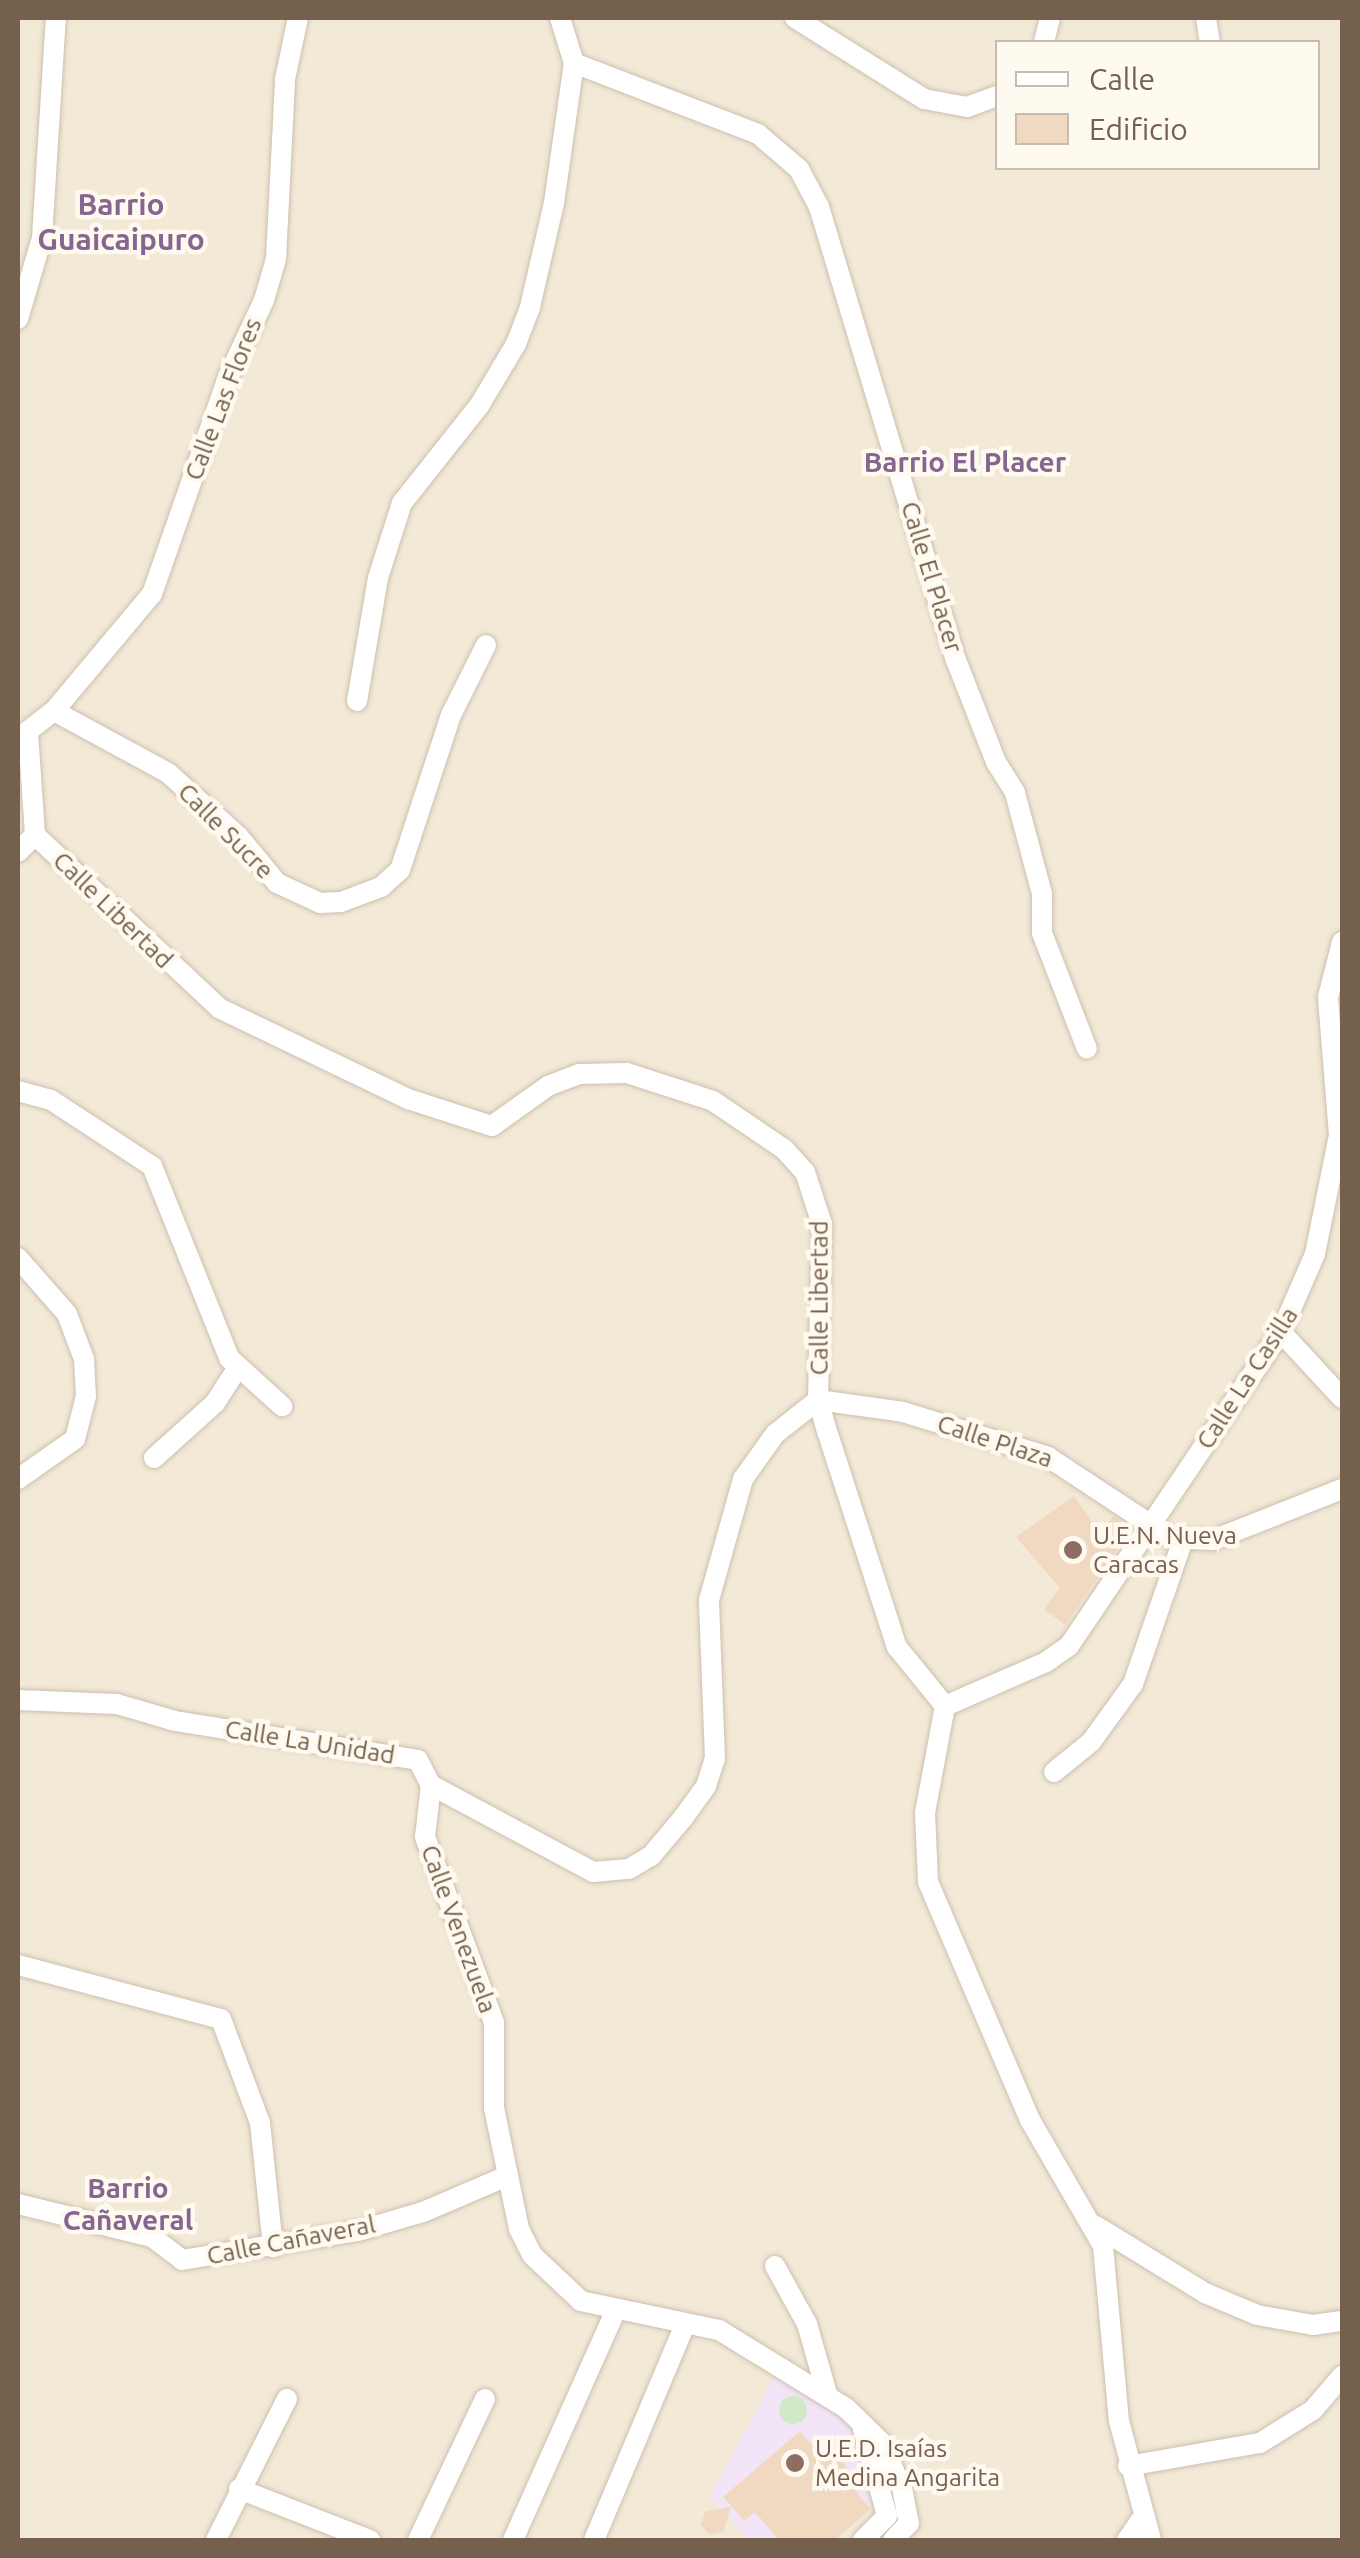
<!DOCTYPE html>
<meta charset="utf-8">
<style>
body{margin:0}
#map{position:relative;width:1360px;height:2558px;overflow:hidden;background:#fcf6e8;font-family:Ubuntu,sans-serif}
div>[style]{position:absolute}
.residential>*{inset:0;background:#f3e9d7}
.education>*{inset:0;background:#f3e5f8}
.green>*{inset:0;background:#d2e9c7}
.round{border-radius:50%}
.building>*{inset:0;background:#f0d8c1}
.roads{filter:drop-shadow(0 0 2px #cdbfaf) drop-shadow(0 0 2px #cdbfaf)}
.street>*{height:20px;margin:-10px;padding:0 10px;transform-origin:10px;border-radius:10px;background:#fff}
.dots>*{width:28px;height:28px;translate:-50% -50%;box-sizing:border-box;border:5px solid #fefaef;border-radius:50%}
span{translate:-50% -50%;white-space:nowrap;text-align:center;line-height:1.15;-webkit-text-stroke:9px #fefaef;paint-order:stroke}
.street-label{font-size:25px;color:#755f4d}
.education-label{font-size:25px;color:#785e54}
.left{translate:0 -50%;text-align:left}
.neighbourhood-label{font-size:28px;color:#866591;font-weight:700}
.quarter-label{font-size:30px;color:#866591;font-weight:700}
.frame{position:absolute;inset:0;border:20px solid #755f4d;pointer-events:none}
.legend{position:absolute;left:995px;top:40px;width:325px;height:130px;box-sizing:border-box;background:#fefaef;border:2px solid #c7bcae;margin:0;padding:12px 18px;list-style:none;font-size:30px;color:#755f4d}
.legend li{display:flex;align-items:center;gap:20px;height:50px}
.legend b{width:50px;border:2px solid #c7bcae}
</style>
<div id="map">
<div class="residential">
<div style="clip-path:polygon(evenodd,18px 18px,1342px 18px,1342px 2540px,18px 2540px,18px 18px,998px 42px,1318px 42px,1318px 168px,998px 168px,998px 42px)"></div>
</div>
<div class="education">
<div style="clip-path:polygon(777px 2373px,857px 2429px,871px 2510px,835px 2540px,749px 2540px,709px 2497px)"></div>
</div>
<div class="green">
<div class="round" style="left:779px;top:2396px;width:28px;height:28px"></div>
</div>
<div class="building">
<div style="clip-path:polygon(1074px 1496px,1100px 1534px,1113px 1516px,1131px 1529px,1065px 1625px,1044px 1609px,1060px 1588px,1016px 1537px)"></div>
<div style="clip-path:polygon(800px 2431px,821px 2455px,830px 2447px,863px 2487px,857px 2493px,871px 2509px,835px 2540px,779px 2540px,755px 2512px,744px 2521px,723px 2497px)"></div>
<div style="clip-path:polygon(731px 2507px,723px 2532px,710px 2535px,701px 2525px,705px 2512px)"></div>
</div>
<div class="roads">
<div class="street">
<div style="left:795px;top:18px;width:152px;rotate:32.1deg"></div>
<div style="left:924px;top:99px;width:44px;rotate:10.5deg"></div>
<div style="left:967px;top:107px;width:33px;rotate:-20deg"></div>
<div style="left:1206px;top:18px;width:24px;rotate:81deg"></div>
<div style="left:1044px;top:42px;width:25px;rotate:-76deg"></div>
<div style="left:574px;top:63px;width:197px;rotate:21.1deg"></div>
<div style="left:758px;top:134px;width:54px;rotate:40.5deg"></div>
<div style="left:799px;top:169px;width:43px;rotate:62.2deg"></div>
<div style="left:819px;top:207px;width:473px;rotate:73.2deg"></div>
<div style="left:956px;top:660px;width:110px;rotate:68.6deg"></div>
<div style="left:996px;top:762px;width:36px;rotate:58deg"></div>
<div style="left:1015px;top:793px;width:105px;rotate:75deg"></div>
<div style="left:1042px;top:894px;width:39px;rotate:90deg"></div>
<div style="left:1042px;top:933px;width:124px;rotate:68.8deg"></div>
<div style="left:18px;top:319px;width:84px;rotate:-73.5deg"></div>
<div style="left:42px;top:238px;width:220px;rotate:-86.4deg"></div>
<div style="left:357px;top:701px;width:125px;rotate:-80.3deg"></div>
<div style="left:378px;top:578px;width:79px;rotate:-72.3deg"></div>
<div style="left:402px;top:503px;width:124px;rotate:-51.6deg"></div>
<div style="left:479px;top:406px;width:72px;rotate:-59.2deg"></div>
<div style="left:516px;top:344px;width:40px;rotate:-69deg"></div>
<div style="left:530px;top:307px;width:107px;rotate:-77deg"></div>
<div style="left:554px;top:203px;width:141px;rotate:-81.9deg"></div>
<div style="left:574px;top:63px;width:47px;rotate:-107.3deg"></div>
<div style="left:54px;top:711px;width:130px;rotate:28.5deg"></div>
<div style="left:168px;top:773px;width:94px;rotate:42deg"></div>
<div style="left:238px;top:836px;width:61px;rotate:50.3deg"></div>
<div style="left:277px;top:883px;width:47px;rotate:24.9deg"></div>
<div style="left:320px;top:903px;width:21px;rotate:-3deg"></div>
<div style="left:341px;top:902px;width:43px;rotate:-20.6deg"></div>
<div style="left:381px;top:887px;width:25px;rotate:-42deg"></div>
<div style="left:400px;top:870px;width:163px;rotate:-71.8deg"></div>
<div style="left:451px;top:715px;width:78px;rotate:-63.4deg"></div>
<div style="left:28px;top:731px;width:33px;rotate:-38deg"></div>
<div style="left:54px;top:711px;width:153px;rotate:-50.1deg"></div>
<div style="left:152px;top:594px;width:230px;rotate:-70.7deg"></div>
<div style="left:228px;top:377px;width:85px;rotate:-64.9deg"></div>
<div style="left:264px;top:300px;width:43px;rotate:-73.7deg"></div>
<div style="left:276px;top:259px;width:180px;rotate:-87.1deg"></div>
<div style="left:285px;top:79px;width:62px;rotate:-78deg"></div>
<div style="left:35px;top:835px;width:253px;rotate:43.2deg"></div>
<div style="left:219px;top:1008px;width:210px;rotate:25.7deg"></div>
<div style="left:408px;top:1099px;width:88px;rotate:17.8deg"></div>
<div style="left:492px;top:1126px;width:69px;rotate:-35.5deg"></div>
<div style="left:548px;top:1086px;width:33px;rotate:-21deg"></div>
<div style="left:579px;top:1074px;width:48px;rotate:-1.2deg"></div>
<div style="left:627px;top:1073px;width:90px;rotate:18deg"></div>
<div style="left:713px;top:1101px;width:86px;rotate:34.1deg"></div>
<div style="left:784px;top:1149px;width:31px;rotate:48deg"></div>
<div style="left:805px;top:1172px;width:55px;rotate:71.9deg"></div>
<div style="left:822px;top:1224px;width:176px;rotate:91.3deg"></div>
<div style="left:818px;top:1400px;width:35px;rotate:74deg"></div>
<div style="left:828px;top:1434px;width:224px;rotate:72.1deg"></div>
<div style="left:897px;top:1647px;width:76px;rotate:50.9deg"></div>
<div style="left:18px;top:852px;width:24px;rotate:-45deg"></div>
<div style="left:35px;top:835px;width:104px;rotate:-93.9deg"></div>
<div style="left:18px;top:1091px;width:34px;rotate:15deg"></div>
<div style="left:51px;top:1100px;width:121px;rotate:33.2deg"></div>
<div style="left:152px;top:1166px;width:207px;rotate:68.1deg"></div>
<div style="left:229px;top:1358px;width:72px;rotate:42.2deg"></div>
<div style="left:18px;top:1258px;width:74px;rotate:48.8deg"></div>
<div style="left:67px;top:1314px;width:48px;rotate:69.3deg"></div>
<div style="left:84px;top:1359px;width:37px;rotate:87deg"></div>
<div style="left:86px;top:1396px;width:44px;rotate:104.3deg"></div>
<div style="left:75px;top:1439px;width:70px;rotate:144.9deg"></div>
<div style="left:1281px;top:1332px;width:90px;rotate:47.3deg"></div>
<div style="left:818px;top:1400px;width:86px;rotate:8deg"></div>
<div style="left:903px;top:1412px;width:152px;rotate:17.2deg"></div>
<div style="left:1048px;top:1457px;width:147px;rotate:33.4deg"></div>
<div style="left:1171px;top:1538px;width:42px;rotate:2.7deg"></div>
<div style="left:1213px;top:1540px;width:139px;rotate:-21.6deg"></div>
<div style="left:154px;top:1458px;width:82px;rotate:-42deg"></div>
<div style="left:215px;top:1403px;width:40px;rotate:-57.1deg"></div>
<div style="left:18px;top:1700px;width:99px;rotate:2.3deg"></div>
<div style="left:117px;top:1704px;width:60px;rotate:16.3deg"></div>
<div style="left:175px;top:1721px;width:246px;rotate:9.1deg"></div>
<div style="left:418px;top:1760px;width:28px;rotate:63deg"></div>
<div style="left:431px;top:1785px;width:184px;rotate:28.2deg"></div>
<div style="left:593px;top:1872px;width:36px;rotate:-5deg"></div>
<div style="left:629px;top:1869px;width:26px;rotate:-31deg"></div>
<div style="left:651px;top:1856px;width:50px;rotate:-49.9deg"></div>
<div style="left:683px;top:1818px;width:39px;rotate:-54deg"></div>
<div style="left:706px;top:1786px;width:28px;rotate:-72deg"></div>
<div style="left:715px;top:1759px;width:159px;rotate:-92.2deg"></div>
<div style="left:709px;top:1600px;width:126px;rotate:-74.3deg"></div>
<div style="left:743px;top:1479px;width:55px;rotate:-54.6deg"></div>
<div style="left:775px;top:1434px;width:55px;rotate:-38.3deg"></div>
<div style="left:945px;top:1706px;width:110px;rotate:-23.5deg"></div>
<div style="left:1046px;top:1662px;width:28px;rotate:-35deg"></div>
<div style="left:1069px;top:1646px;width:379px;rotate:-56deg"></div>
<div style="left:1281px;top:1332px;width:85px;rotate:-66.4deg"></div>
<div style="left:1315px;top:1254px;width:121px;rotate:-78.6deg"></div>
<div style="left:1339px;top:1135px;width:138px;rotate:-94.6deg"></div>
<div style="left:1328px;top:997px;width:57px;rotate:-75.7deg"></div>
<div style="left:945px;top:1706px;width:109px;rotate:100.6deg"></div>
<div style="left:925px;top:1813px;width:69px;rotate:87.5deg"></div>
<div style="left:928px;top:1882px;width:259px;rotate:66.8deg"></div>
<div style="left:1030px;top:2120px;width:146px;rotate:59.9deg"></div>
<div style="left:1103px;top:2246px;width:176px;rotate:84.8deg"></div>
<div style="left:1119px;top:2421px;width:123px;rotate:74.9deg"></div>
<div style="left:1054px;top:1772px;width:48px;rotate:-39deg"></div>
<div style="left:1091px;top:1742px;width:72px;rotate:-54.1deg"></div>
<div style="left:1133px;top:1684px;width:152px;rotate:-70.9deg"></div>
<div style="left:431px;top:1785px;width:52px;rotate:96.6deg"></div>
<div style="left:425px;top:1837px;width:198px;rotate:69.6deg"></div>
<div style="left:494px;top:2023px;width:85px;rotate:90deg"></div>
<div style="left:494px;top:2108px;width:124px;rotate:78.3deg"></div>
<div style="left:519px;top:2229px;width:29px;rotate:63deg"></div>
<div style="left:532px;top:2255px;width:67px;rotate:43.2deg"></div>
<div style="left:581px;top:2301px;width:141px;rotate:11.9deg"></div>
<div style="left:719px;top:2330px;width:149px;rotate:31.6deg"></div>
<div style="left:846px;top:2408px;width:49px;rotate:44.2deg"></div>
<div style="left:881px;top:2442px;width:51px;rotate:65.5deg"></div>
<div style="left:902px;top:2488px;width:36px;rotate:79deg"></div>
<div style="left:909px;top:2523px;width:23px;rotate:133deg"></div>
<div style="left:18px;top:1965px;width:210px;rotate:14.9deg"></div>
<div style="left:221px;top:2019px;width:111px;rotate:69.4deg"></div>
<div style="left:260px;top:2123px;width:125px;rotate:84deg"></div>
<div style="left:18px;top:2204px;width:138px;rotate:13.8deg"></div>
<div style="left:152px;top:2237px;width:38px;rotate:37deg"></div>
<div style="left:182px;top:2260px;width:178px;rotate:-9.4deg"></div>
<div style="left:358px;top:2231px;width:68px;rotate:-16.3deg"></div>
<div style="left:423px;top:2212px;width:91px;rotate:-23.2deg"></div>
<div style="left:1096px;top:2226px;width:128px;rotate:31.6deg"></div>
<div style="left:1205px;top:2293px;width:56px;rotate:22.9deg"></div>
<div style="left:1257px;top:2315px;width:57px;rotate:10.1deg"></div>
<div style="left:1313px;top:2325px;width:29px;rotate:-8deg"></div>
<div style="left:775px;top:2266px;width:66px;rotate:61.1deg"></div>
<div style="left:807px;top:2324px;width:76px;rotate:74deg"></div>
<div style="left:862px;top:2425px;width:94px;rotate:74.6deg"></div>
<div style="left:887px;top:2516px;width:34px;rotate:135deg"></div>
<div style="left:1128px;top:2466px;width:134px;rotate:-9.9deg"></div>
<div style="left:1260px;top:2443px;width:62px;rotate:-31.9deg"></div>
<div style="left:1313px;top:2410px;width:45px;rotate:-49.5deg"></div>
<div style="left:239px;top:2489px;width:141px;rotate:21.3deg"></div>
<div style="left:216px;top:2540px;width:158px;rotate:-63.3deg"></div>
<div style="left:418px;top:2540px;width:156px;rotate:-64.6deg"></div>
<div style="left:513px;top:2540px;width:250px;rotate:-65.9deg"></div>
<div style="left:594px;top:2540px;width:233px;rotate:-67.1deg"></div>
<div style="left:1127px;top:2540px;width:24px;rotate:-55deg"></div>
</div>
</div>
<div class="dots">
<div style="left:1073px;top:1550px;background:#8d6e63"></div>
<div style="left:795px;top:2463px;background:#8d6e63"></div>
</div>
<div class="street-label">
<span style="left:223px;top:399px;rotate:-69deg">Calle Las Flores</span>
<span style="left:932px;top:577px;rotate:73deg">Calle El Placer</span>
<span style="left:226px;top:831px;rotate:45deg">Calle Sucre</span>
<span style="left:113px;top:910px;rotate:44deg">Calle Libertad</span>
<span style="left:819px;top:1298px;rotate:-90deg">Calle Libertad</span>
<span style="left:1247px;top:1378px;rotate:-57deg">Calle La Casilla</span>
<span style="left:995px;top:1441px;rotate:18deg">Calle Plaza</span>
<span style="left:310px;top:1742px;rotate:9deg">Calle La Unidad</span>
<span style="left:459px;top:1929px;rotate:70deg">Calle Venezuela</span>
<span style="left:291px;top:2240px;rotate:-11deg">Calle Cañaveral</span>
</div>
<div class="education-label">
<span class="left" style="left:1093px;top:1550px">U.E.N. Nueva<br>Caracas</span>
<span class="left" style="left:815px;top:2463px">U.E.D. Isaías<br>Medina Angarita</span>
</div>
<div class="neighbourhood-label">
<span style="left:965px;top:462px">Barrio El Placer</span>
<span style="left:128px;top:2204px">Barrio<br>Cañaveral</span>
</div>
<div class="quarter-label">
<span style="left:121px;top:221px">Barrio<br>Guaicaipuro</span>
</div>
<div class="frame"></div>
<ul class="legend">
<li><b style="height:12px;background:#fff"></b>Calle</li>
<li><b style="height:28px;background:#f0d8c1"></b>Edificio</li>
</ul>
</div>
